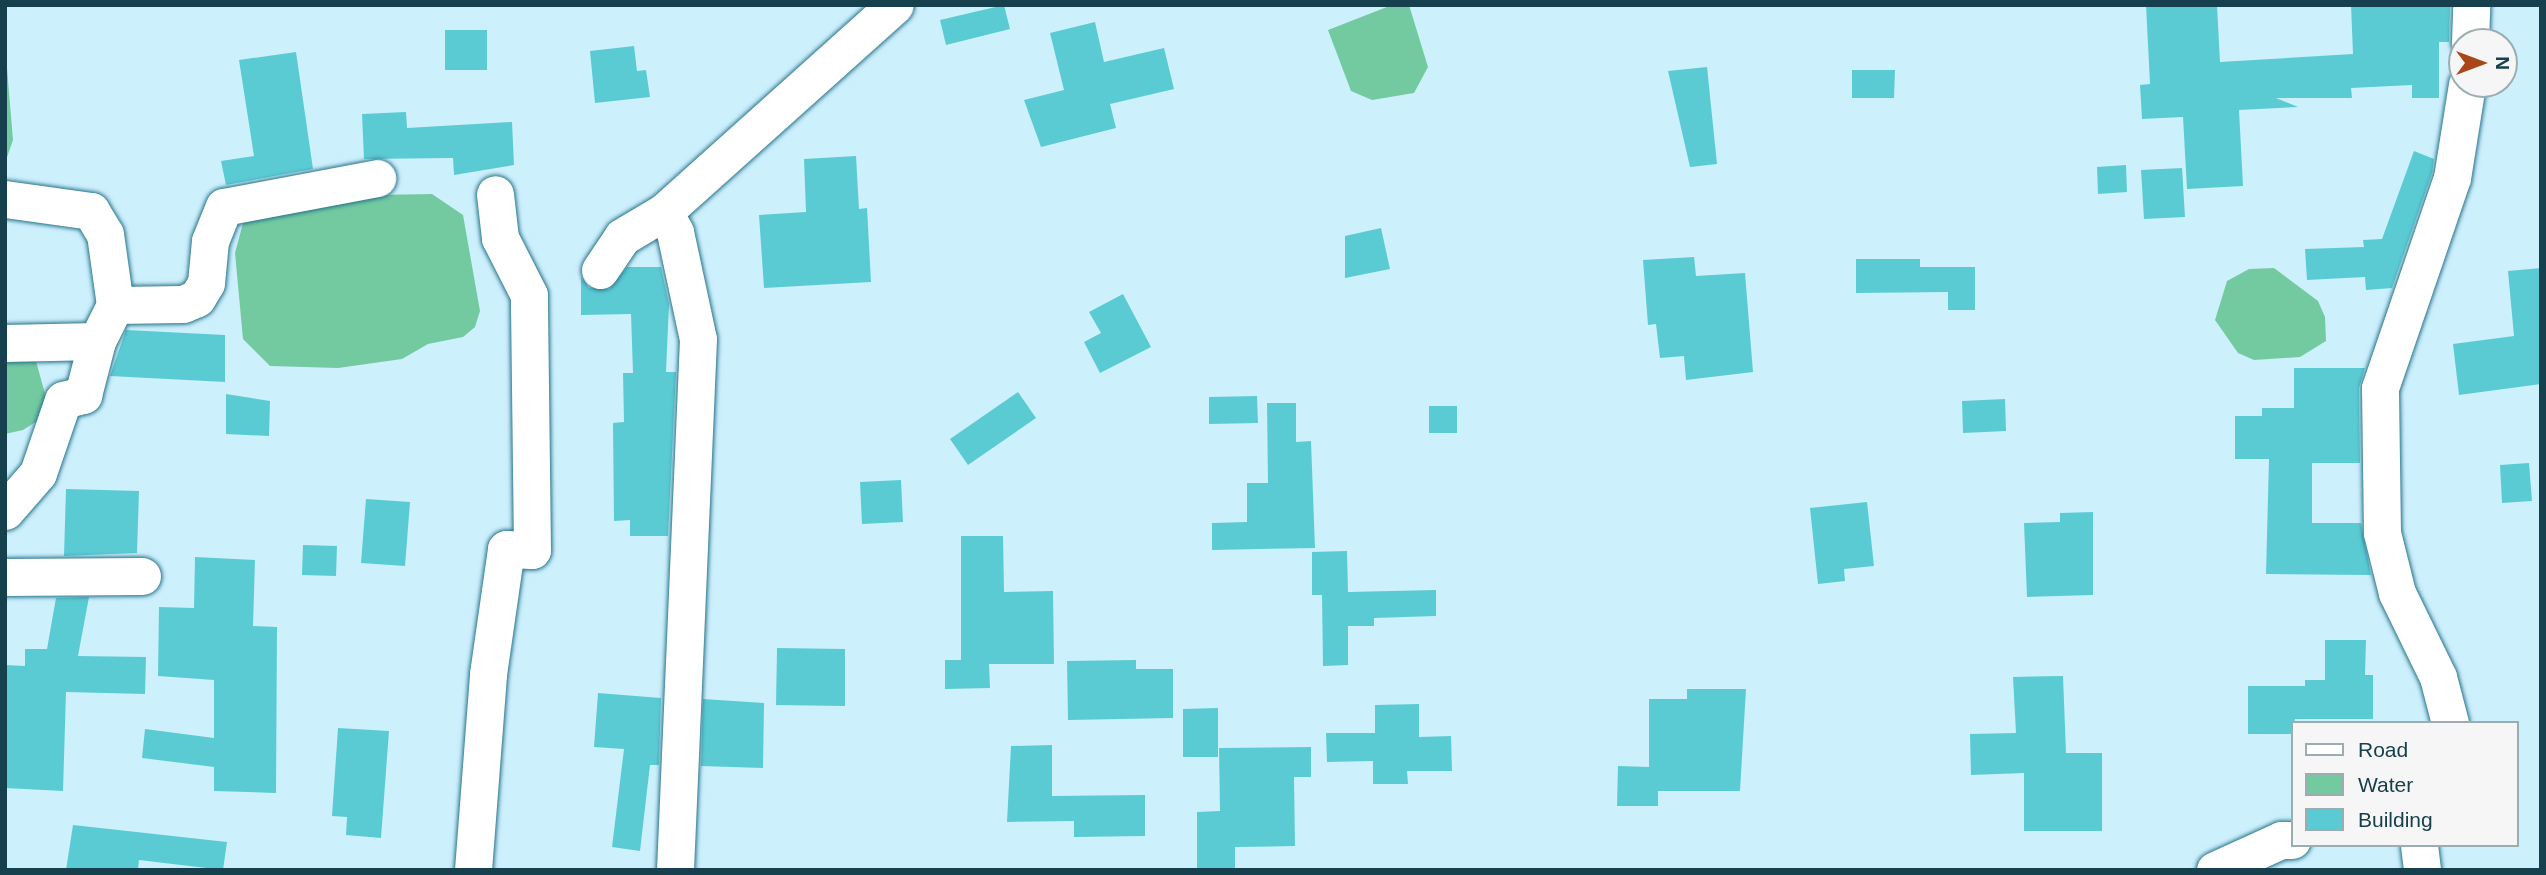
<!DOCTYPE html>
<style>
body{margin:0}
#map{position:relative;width:2546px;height:875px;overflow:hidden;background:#cdf0fd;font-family:Helvetica,sans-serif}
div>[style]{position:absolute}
.water>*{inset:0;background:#74caa0}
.building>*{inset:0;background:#5bcbd3}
.roads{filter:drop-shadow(0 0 2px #26748a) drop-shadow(0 0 2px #26748a)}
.street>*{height:37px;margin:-18.5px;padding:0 18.5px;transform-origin:18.5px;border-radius:18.5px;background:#fff}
span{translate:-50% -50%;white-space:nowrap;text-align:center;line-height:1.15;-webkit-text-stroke:5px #f6f6f6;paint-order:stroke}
.frame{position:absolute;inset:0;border:7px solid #16404d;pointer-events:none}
.legend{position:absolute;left:2291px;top:721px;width:228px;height:126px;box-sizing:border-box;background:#f6f6f6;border:2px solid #9cadb2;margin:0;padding:9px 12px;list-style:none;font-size:21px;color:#16404d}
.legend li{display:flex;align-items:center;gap:14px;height:35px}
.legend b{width:35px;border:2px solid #9cadb2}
.north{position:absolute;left:2448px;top:28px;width:70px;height:70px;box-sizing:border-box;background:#f6f6f6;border:2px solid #9cadb2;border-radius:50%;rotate:90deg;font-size:19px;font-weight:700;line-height:28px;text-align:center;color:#16404d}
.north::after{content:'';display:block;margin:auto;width:24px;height:32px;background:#ab4619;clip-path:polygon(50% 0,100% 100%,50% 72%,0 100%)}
</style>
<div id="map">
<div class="water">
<div style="clip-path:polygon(1392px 5px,1409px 5px,1428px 67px,1414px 93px,1372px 100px,1351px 91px,1328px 30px)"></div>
<div style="clip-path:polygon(5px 44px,13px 140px,5px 163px)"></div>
<div style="clip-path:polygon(432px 194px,463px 215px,480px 311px,475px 327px,463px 337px,428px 344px,402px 359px,338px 368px,270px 366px,243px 339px,235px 253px,246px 212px,373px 195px)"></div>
<div style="clip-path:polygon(2274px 268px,2318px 301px,2325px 317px,2326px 341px,2300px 357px,2254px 360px,2238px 353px,2215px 320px,2227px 281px,2249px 269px)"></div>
<div style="clip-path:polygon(5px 347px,34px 354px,47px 401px,42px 418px,23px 430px,5px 434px)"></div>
</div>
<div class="building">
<div style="clip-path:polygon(1004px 5px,1010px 29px,946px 45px,940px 20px)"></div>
<div style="clip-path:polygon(2146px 5px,2217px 5px,2220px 62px,2353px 54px,2351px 5px,2450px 5px,2449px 42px,2439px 42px,2439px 98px,2412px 98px,2412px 85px,2351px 88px,2352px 98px,2276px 98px,2298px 107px,2239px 110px,2243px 186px,2187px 189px,2183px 117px,2142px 119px,2140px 85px,2150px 84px)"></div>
<div style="clip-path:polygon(1095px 22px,1104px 62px,1164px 48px,1174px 89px,1110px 104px,1116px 128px,1041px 147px,1024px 100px,1064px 90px,1050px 33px)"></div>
<div style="clip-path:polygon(445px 30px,487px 30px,487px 70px,445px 70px)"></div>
<div style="clip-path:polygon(634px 46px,637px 71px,646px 70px,650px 97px,595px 103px,590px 51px)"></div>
<div style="clip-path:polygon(296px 52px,313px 169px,226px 185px,221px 161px,254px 156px,239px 60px)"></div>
<div style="clip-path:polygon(1707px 67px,1717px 164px,1690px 167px,1668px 71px)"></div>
<div style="clip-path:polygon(1852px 70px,1895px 70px,1894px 98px,1852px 98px)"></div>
<div style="clip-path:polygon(406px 112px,407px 128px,512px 122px,514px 165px,454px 175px,453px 158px,364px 159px,362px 114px)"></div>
<div style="clip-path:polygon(2414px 151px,2434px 159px,2432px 173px,2392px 288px,2366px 290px,2365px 277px,2307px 280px,2305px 249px,2364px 247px,2363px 240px,2382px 239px)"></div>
<div style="clip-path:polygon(856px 156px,859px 209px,867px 208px,871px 282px,764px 288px,759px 215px,806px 212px,804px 159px)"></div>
<div style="clip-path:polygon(2126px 165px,2127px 192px,2098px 194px,2097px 167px)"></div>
<div style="clip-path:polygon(2182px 168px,2185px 217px,2144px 219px,2141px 170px)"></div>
<div style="clip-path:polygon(1381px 228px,1390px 269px,1345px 278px,1345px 236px)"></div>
<div style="clip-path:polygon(1694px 257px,1696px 276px,1745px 273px,1753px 372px,1686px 380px,1684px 356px,1660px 358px,1656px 324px,1648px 325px,1643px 260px)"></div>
<div style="clip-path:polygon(1856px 259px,1920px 259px,1920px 267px,1975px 267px,1975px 310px,1948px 310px,1948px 292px,1856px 293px)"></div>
<div style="clip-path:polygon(627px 267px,661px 267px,669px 304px,666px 372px,676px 372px,668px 536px,630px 536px,630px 520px,614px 521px,613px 423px,624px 422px,623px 373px,633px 373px,631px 314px,581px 315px,581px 277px,589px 288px,609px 289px)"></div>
<div style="clip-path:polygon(2541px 268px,2541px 384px,2459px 395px,2453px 344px,2514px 336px,2508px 271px)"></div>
<div style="clip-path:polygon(1123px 294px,1151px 347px,1100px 373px,1084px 342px,1101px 333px,1089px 312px)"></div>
<div style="clip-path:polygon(126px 330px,225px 335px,225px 382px,110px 376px)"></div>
<div style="clip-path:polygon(2294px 368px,2365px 368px,2359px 388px,2360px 463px,2312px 463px,2312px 523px,2361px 523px,2371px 575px,2266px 574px,2269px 459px,2235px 459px,2235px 416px,2262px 416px,2262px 408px,2294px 408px)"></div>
<div style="clip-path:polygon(1018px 392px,1036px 418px,968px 465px,950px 439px)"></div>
<div style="clip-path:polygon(226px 394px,270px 401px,269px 436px,226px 434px)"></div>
<div style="clip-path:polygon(1257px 396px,1258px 423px,1209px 424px,1209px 397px)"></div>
<div style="clip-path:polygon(2005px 399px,2006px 431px,1963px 433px,1962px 401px)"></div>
<div style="clip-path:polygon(1267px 403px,1296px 403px,1296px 442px,1311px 441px,1315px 548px,1212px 550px,1212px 523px,1247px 522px,1247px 483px,1268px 483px)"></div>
<div style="clip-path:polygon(1429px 406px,1457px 406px,1457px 433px,1429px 433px)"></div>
<div style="clip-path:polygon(2529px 463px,2532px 501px,2502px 503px,2500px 465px)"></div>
<div style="clip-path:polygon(901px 480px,903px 522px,862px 524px,860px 482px)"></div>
<div style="clip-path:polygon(66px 489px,139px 491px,137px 553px,64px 556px)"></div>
<div style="clip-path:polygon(366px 499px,410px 502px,405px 566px,361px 563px)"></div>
<div style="clip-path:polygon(1867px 502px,1874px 566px,1844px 569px,1845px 581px,1818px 584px,1810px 508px)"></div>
<div style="clip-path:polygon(2093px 512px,2093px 595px,2027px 597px,2024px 523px,2060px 522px,2060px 513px)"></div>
<div style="clip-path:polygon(961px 536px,1003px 536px,1004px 592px,1053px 591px,1054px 664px,989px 664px,990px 688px,945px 689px,945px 660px,961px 660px)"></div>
<div style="clip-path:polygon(303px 545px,337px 546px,336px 576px,302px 575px)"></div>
<div style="clip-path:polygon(1347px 551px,1348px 592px,1436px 590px,1436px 616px,1374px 618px,1374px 626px,1348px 626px,1348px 665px,1323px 666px,1322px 595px,1312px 595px,1312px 552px)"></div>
<div style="clip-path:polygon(195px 557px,255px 560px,253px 626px,277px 627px,276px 793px,214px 791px,214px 767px,142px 758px,145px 729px,214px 738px,214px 680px,158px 676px,159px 607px,194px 608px)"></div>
<div style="clip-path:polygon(89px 597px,78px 656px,146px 657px,145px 694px,66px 692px,63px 791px,5px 788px,5px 665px,25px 666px,25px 649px,47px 649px,56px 598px)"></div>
<div style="clip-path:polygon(2325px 640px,2366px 640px,2365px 675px,2373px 675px,2373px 719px,2295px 719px,2292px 734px,2248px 734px,2248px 686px,2305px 686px,2305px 680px,2325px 680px)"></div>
<div style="clip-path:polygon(777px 648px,845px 649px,845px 706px,776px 705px)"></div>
<div style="clip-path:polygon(1136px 660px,1136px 669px,1173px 669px,1173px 718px,1068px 720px,1067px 661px)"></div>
<div style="clip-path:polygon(2063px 676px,2066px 753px,2102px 753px,2102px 831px,2024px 831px,2024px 773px,1971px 775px,1970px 734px,2016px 733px,2013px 677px)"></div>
<div style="clip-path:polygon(1687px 689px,1746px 689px,1740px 791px,1658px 791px,1658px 806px,1617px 806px,1618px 766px,1649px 767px,1649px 699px,1687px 699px)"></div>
<div style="clip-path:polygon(598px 693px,661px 698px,659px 765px,650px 765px,640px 851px,612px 847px,624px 749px,594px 747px)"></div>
<div style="clip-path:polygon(703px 699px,764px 703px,763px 768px,701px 766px)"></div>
<div style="clip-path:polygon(1419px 704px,1419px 737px,1451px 736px,1452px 771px,1407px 771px,1408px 784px,1373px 784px,1373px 761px,1327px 762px,1326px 733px,1375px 733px,1375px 705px)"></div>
<div style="clip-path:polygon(1218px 708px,1218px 757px,1183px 757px,1183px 709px)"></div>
<div style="clip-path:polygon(338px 728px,389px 731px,381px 838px,346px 835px,347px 817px,332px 816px)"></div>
<div style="clip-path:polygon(1052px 745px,1052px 796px,1145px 795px,1145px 836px,1074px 837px,1074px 821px,1007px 822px,1011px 746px)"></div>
<div style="clip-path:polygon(1311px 747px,1311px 777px,1294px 777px,1295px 846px,1235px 847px,1235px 870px,1197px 870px,1197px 812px,1220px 811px,1219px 748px)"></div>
<div style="clip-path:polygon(73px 825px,227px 842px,223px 870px,139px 860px,138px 870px,66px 870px)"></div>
</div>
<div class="roads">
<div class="street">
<div style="left:2470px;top:42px;width:37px;rotate:-88deg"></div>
<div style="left:5px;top:199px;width:87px;rotate:7.9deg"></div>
<div style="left:91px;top:211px;width:27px;rotate:59deg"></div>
<div style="left:105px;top:234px;width:72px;rotate:82deg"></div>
<div style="left:115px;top:305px;width:68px;rotate:-0.8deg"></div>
<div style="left:183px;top:304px;width:15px;rotate:-23deg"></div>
<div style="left:197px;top:298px;width:17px;rotate:-59deg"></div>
<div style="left:206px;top:283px;width:42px;rotate:-84.6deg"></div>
<div style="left:210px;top:241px;width:37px;rotate:-68deg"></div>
<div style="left:224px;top:207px;width:156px;rotate:-10.7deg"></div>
<div style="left:664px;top:212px;width:23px;rotate:61deg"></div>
<div style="left:675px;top:232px;width:109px;rotate:77.9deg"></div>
<div style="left:698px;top:339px;width:531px;rotate:92.48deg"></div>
<div style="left:600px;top:270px;width:40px;rotate:-56deg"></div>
<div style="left:622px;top:237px;width:49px;rotate:-30.8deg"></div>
<div style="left:664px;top:212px;width:310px;rotate:-41.9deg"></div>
<div style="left:5px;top:343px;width:92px;rotate:-1.2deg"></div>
<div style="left:5px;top:511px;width:50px;rotate:-49deg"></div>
<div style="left:38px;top:473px;width:77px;rotate:-71.1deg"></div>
<div style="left:63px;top:400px;width:21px;rotate:-14deg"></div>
<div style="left:83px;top:395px;width:56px;rotate:-75.5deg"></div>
<div style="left:97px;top:341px;width:40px;rotate:-63.4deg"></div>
<div style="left:5px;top:577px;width:137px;rotate:-0.4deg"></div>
<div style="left:2450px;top:723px;width:48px;rotate:-104.6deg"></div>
<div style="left:2438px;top:677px;width:93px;rotate:-116deg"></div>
<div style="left:2397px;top:593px;width:62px;rotate:-104deg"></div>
<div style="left:2382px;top:533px;width:145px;rotate:-90.8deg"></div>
<div style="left:2380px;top:388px;width:222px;rotate:-71.1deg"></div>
<div style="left:2452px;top:178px;width:95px;rotate:-80.9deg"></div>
<div style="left:2419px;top:845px;width:25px;rotate:83deg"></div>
<div style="left:473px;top:870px;width:197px;rotate:-85.6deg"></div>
<div style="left:488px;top:674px;width:126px;rotate:-81.8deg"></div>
<div style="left:506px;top:549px;width:26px;rotate:2deg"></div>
<div style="left:532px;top:550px;width:255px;rotate:-90.7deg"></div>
<div style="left:529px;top:295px;width:64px;rotate:-117deg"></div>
<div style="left:500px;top:238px;width:44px;rotate:-96.5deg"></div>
<div style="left:2215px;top:870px;width:72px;rotate:-24.4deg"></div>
<div style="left:2281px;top:840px;width:11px"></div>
</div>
</div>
<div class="frame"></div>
<ul class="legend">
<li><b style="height:9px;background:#fff"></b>Road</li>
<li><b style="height:19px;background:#74caa0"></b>Water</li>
<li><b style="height:19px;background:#5bcbd3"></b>Building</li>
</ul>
<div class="north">N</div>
</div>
